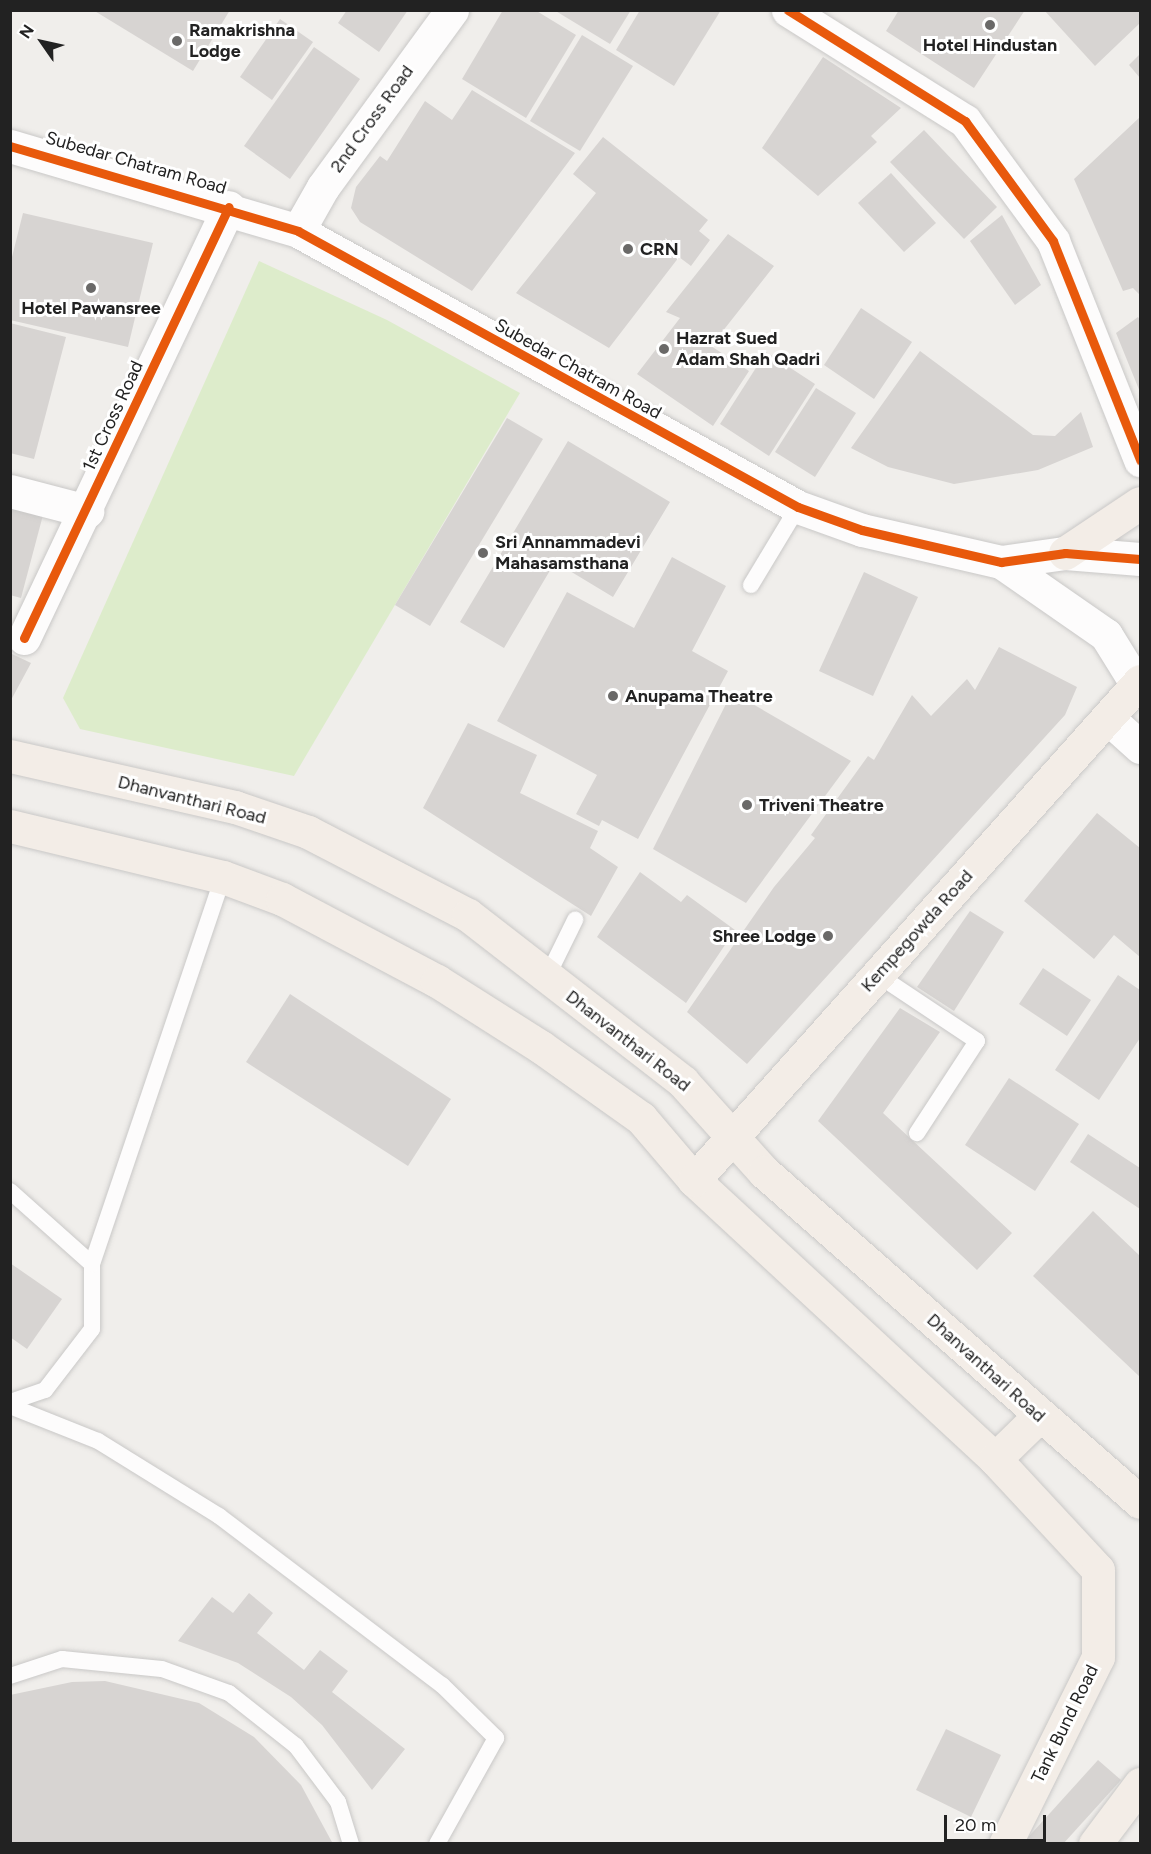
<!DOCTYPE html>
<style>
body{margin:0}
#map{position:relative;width:1151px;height:1854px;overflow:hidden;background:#f0eeeb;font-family:Figtree,sans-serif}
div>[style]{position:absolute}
.grass>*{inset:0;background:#ddeccb}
.building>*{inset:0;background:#d7d4d2}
.roads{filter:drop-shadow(0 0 2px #c9c8c7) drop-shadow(0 0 2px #c9c8c7)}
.service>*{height:16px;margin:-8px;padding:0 8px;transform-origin:8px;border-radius:8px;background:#fdfcfc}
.minor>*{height:33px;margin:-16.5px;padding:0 16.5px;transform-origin:16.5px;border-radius:16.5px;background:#fdfcfc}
.tertiary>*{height:33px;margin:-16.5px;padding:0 16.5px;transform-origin:16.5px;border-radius:16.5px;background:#fdfcfc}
.primary>*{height:33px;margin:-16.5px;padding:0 16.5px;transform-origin:16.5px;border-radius:16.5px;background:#f3ede7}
.cycleway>*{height:9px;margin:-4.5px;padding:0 4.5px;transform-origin:4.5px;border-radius:4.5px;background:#e8590c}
.dots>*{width:16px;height:16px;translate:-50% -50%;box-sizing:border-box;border:3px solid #fff;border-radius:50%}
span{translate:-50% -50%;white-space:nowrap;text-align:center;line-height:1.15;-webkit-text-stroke:6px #fff;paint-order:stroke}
.poi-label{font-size:18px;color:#222;font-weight:700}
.left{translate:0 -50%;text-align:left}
.right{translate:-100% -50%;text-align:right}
.street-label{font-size:18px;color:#222}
.frame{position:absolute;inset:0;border:12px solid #222;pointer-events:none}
.north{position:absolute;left:12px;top:12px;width:60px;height:60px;-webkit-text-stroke:4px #fff;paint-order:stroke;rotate:304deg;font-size:16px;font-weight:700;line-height:24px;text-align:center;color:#222}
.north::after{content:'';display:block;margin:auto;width:21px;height:27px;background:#222;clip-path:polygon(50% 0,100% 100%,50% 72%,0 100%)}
.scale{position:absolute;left:944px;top:1815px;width:102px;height:27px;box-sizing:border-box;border:3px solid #222;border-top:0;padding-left:8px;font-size:18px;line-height:21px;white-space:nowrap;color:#222;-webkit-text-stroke:4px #fff;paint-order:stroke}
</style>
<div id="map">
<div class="grass">
<div style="clip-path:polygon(259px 261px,387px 320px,520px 393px,294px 776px,80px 729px,63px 698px)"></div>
</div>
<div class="building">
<div style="clip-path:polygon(93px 10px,230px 10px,193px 71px)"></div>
<div style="clip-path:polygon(347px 10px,408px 10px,379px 52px,338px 23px)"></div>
<div style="clip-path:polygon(503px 10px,535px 10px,576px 35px,526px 118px,462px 79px)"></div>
<div style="clip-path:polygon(554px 10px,631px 10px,610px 44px)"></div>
<div style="clip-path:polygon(640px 10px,721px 10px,674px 86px,616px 50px)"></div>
<div style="clip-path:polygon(899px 10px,1025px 10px,974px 88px,886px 31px)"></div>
<div style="clip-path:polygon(1044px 10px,1140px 10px,1140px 23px,1095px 66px)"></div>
<div style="clip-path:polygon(280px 19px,313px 42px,272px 100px,240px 77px)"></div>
<div style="clip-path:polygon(582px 35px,633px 66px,580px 151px,530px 121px)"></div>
<div style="clip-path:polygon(314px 47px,360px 79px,290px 179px,244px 146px)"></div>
<div style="clip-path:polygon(1140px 54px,1140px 78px,1129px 65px)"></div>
<div style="clip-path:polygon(823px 57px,901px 108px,871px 136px,877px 142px,818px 196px,762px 148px)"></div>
<div style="clip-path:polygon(472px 90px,575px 153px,472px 291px,360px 222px,351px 208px,356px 187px,380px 156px,387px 161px,425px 101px,452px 120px)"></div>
<div style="clip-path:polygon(1140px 117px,1140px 295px,1133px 288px,1123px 291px,1074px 179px)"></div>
<div style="clip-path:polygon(924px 130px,997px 207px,964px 239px,890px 162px)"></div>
<div style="clip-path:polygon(603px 137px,708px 220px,699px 231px,710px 240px,691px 266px,679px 257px,609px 348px,516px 293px,596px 193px,573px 174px)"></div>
<div style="clip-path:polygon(891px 173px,936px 223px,904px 252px,858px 203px)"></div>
<div style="clip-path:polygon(23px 213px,153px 243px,128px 347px,10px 320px,10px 265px)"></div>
<div style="clip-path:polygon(1002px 215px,1041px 285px,1015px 305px,970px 241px)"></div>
<div style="clip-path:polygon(728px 234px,774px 266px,711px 346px,749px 371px,713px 426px,637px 374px,680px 318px,666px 312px)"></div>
<div style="clip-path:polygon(861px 308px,912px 342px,874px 399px,824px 365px)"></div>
<div style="clip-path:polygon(1138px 317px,1140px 320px,1140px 392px,1116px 333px)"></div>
<div style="clip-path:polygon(10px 323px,66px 337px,34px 459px,10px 453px)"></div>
<div style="clip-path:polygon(920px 351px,1033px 435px,1055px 436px,1081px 412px,1093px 447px,1038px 470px,954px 484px,888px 467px,851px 448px)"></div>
<div style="clip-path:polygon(766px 352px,815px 384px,769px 456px,720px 424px)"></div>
<div style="clip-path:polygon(816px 388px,856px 413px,815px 477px,775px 452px)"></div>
<div style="clip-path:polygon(507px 418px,543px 439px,430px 626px,395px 605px)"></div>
<div style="clip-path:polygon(568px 441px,670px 502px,613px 597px,555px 562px,504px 648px,460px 622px)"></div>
<div style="clip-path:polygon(10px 506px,43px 515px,21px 598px,10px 595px)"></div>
<div style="clip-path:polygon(672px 557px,726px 586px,692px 651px,728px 671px,638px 839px,602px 820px,599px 826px,576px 814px,597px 775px,497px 721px,567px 592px,634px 628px)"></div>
<div style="clip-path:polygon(864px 572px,918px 597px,873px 696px,819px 671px)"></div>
<div style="clip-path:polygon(999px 647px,1077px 687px,1065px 715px,747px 1064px,687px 1012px,774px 887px,815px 838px,811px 835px,868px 756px,874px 760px,912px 695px,931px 716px,967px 679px,975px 690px)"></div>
<div style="clip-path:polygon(10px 653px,31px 663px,10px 702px)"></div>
<div style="clip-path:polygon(732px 692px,851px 761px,746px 903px,653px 849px)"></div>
<div style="clip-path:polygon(468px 723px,537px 755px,520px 793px,598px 831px,590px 848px,618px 867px,591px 916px,423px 808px)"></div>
<div style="clip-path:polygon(1097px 813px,1140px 848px,1140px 957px,1114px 935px,1094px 959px,1024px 901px)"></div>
<div style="clip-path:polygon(640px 872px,681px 902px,687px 895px,735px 930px,686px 1003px,597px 937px)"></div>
<div style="clip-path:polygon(970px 911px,1004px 932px,954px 1011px,917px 987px)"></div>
<div style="clip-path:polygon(1043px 968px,1091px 1000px,1067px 1036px,1019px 1004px)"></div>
<div style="clip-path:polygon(1118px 975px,1140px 990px,1140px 1038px,1099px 1100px,1055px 1070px)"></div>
<div style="clip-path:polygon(290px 994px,451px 1099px,408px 1166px,246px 1062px)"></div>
<div style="clip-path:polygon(900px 1008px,940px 1032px,883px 1113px,1012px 1233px,977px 1270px,818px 1121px)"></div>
<div style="clip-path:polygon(1009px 1078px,1079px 1124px,1035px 1191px,965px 1145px)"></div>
<div style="clip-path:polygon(1088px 1134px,1140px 1168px,1140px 1209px,1070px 1162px)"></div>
<div style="clip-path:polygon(1093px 1211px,1140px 1256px,1140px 1377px,1033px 1276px)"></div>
<div style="clip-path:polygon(10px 1263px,62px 1299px,27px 1349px,10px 1337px)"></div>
<div style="clip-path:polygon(249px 1593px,273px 1613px,257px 1633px,304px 1670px,320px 1650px,348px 1671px,332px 1692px,405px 1749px,372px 1790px,322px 1725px,291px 1697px,238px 1663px,178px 1641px,212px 1597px,233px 1613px)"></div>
<div style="clip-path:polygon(105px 1681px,199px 1703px,254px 1737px,301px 1785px,333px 1844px,10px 1844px,10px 1695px,72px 1682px)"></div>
<div style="clip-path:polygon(946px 1729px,1001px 1755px,971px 1817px,916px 1790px)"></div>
<div style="clip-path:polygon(1098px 1760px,1121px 1780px,1063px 1844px,1022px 1844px)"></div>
</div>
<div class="roads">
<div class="service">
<div style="left:751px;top:585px;width:91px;rotate:-58.9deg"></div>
<div style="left:878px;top:975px;width:119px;rotate:33.7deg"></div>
<div style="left:977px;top:1041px;width:110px;rotate:123.1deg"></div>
<div style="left:547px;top:977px;width:64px;rotate:-63.8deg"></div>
<div style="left:10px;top:1191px;width:110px;rotate:41.7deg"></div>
<div style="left:92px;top:1264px;width:65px;rotate:90deg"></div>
<div style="left:92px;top:1329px;width:77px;rotate:127.6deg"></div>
<div style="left:45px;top:1390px;width:37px;rotate:161deg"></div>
<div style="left:92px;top:1264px;width:409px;rotate:-71.3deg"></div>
<div style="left:10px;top:1406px;width:95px;rotate:21.7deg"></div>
<div style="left:98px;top:1441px;width:142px;rotate:31.8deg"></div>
<div style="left:219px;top:1516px;width:280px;rotate:37.2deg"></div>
<div style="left:442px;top:1685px;width:76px;rotate:44.5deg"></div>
<div style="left:496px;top:1738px;width:121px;rotate:119.1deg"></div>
<div style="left:10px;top:1676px;width:55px;rotate:-18.1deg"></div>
<div style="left:62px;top:1659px;width:100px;rotate:5.7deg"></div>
<div style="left:162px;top:1669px;width:71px;rotate:19.7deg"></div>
<div style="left:229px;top:1693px;width:85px;rotate:38.3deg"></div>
<div style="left:296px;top:1746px;width:70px;rotate:53.1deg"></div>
<div style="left:338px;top:1802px;width:44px;rotate:72.8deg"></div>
</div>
<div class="minor">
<div style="left:788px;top:10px;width:209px;rotate:32.1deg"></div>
<div style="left:965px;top:121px;width:149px;rotate:53.7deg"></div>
<div style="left:1053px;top:241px;width:236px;rotate:68.3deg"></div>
<div style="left:10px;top:491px;width:80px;rotate:14.6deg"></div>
<div style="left:24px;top:638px;width:477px;rotate:-64.6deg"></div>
</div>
<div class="tertiary">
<div style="left:10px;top:146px;width:300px;rotate:16.4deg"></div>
<div style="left:298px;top:231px;width:571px;rotate:28.9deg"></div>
<div style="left:798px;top:507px;width:68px;rotate:19.8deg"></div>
<div style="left:862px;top:530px;width:143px;rotate:13deg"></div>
<div style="left:1001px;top:562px;width:65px;rotate:-8deg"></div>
<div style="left:1065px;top:553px;width:75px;rotate:4.6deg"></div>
<div style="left:298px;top:231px;width:51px;rotate:-60.4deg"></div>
<div style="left:323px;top:187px;width:219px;rotate:-53.9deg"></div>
<div style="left:1001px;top:562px;width:128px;rotate:34.8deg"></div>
<div style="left:1106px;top:635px;width:59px;rotate:58.2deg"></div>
<div style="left:1108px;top:718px;width:43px;rotate:42.2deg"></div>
</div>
<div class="primary">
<div style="left:1065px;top:553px;width:90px;rotate:-33.7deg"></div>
<div style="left:10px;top:756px;width:231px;rotate:12.8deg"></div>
<div style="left:235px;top:807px;width:77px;rotate:18.9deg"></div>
<div style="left:308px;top:832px;width:180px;rotate:27.4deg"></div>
<div style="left:468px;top:915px;width:272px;rotate:37.8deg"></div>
<div style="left:683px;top:1082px;width:121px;rotate:48deg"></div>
<div style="left:764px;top:1172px;width:500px;rotate:41.27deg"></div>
<div style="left:10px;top:826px;width:219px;rotate:13.5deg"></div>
<div style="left:223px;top:877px;width:63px;rotate:20.4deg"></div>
<div style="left:282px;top:899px;width:175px;rotate:27.9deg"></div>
<div style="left:437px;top:981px;width:123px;rotate:32.4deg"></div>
<div style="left:541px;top:1047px;width:123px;rotate:35.4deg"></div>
<div style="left:641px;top:1118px;width:82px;rotate:49.5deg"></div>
<div style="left:694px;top:1180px;width:410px;rotate:42.8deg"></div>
<div style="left:995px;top:1459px;width:151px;rotate:47.1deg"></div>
<div style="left:1098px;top:1570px;width:87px;rotate:90deg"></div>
<div style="left:1098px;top:1657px;width:209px;rotate:116.4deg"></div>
<div style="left:694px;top:1180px;width:669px;rotate:-48.21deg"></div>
<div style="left:995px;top:1459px;width:62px;rotate:-44.3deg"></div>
<div style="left:1095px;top:1844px;width:75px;rotate:-53.1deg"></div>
</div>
</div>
<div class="cycleway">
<div style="left:788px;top:10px;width:209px;rotate:32.1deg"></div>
<div style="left:965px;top:121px;width:149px;rotate:53.7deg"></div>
<div style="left:1053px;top:241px;width:236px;rotate:68.3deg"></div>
<div style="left:10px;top:146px;width:300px;rotate:16.4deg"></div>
<div style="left:298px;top:231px;width:571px;rotate:28.9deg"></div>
<div style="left:798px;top:507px;width:68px;rotate:19.8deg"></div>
<div style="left:862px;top:530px;width:143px;rotate:13deg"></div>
<div style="left:1001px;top:562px;width:65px;rotate:-8deg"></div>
<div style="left:1065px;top:553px;width:75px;rotate:4.6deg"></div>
<div style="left:24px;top:638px;width:477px;rotate:-64.6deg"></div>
</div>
<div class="dots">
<div style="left:990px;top:25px;background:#6a6968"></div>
<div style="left:177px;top:41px;background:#6a6968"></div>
<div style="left:628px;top:249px;background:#6a6968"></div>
<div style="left:91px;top:288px;background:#6a6968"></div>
<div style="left:664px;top:349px;background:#6a6968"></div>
<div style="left:483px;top:553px;background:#6a6968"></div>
<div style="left:613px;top:696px;background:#6a6968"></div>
<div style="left:747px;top:805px;background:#6a6968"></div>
<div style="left:828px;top:936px;background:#6a6968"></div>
</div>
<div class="poi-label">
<span class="left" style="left:189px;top:41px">Ramakrishna<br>Lodge</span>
<span style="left:990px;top:45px">Hotel Hindustan</span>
<span class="left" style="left:640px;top:249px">CRN</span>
<span style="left:91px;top:308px">Hotel Pawansree</span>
<span class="left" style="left:676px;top:349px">Hazrat Sued<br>Adam Shah Qadri</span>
<span class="left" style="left:495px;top:553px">Sri Annammadevi<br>Mahasamsthana</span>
<span class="left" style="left:625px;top:696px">Anupama Theatre</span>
<span class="left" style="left:759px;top:805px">Triveni Theatre</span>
<span class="right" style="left:816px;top:936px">Shree Lodge</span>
</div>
<div class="street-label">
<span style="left:372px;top:119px;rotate:-54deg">2nd Cross Road</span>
<span style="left:136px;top:163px;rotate:16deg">Subedar Chatram Road</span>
<span style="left:578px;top:369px;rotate:29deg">Subedar Chatram Road</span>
<span style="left:113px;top:416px;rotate:-65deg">1st Cross Road</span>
<span style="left:192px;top:800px;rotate:14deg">Dhanvanthari Road</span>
<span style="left:917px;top:931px;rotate:-48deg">Kempegowda Road</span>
<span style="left:628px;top:1041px;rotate:38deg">Dhanvanthari Road</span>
<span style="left:986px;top:1368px;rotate:42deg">Dhanvanthari Road</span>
<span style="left:1065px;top:1724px;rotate:-64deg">Tank Bund Road</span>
</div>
<div class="frame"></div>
<div class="north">N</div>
<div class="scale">20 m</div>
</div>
